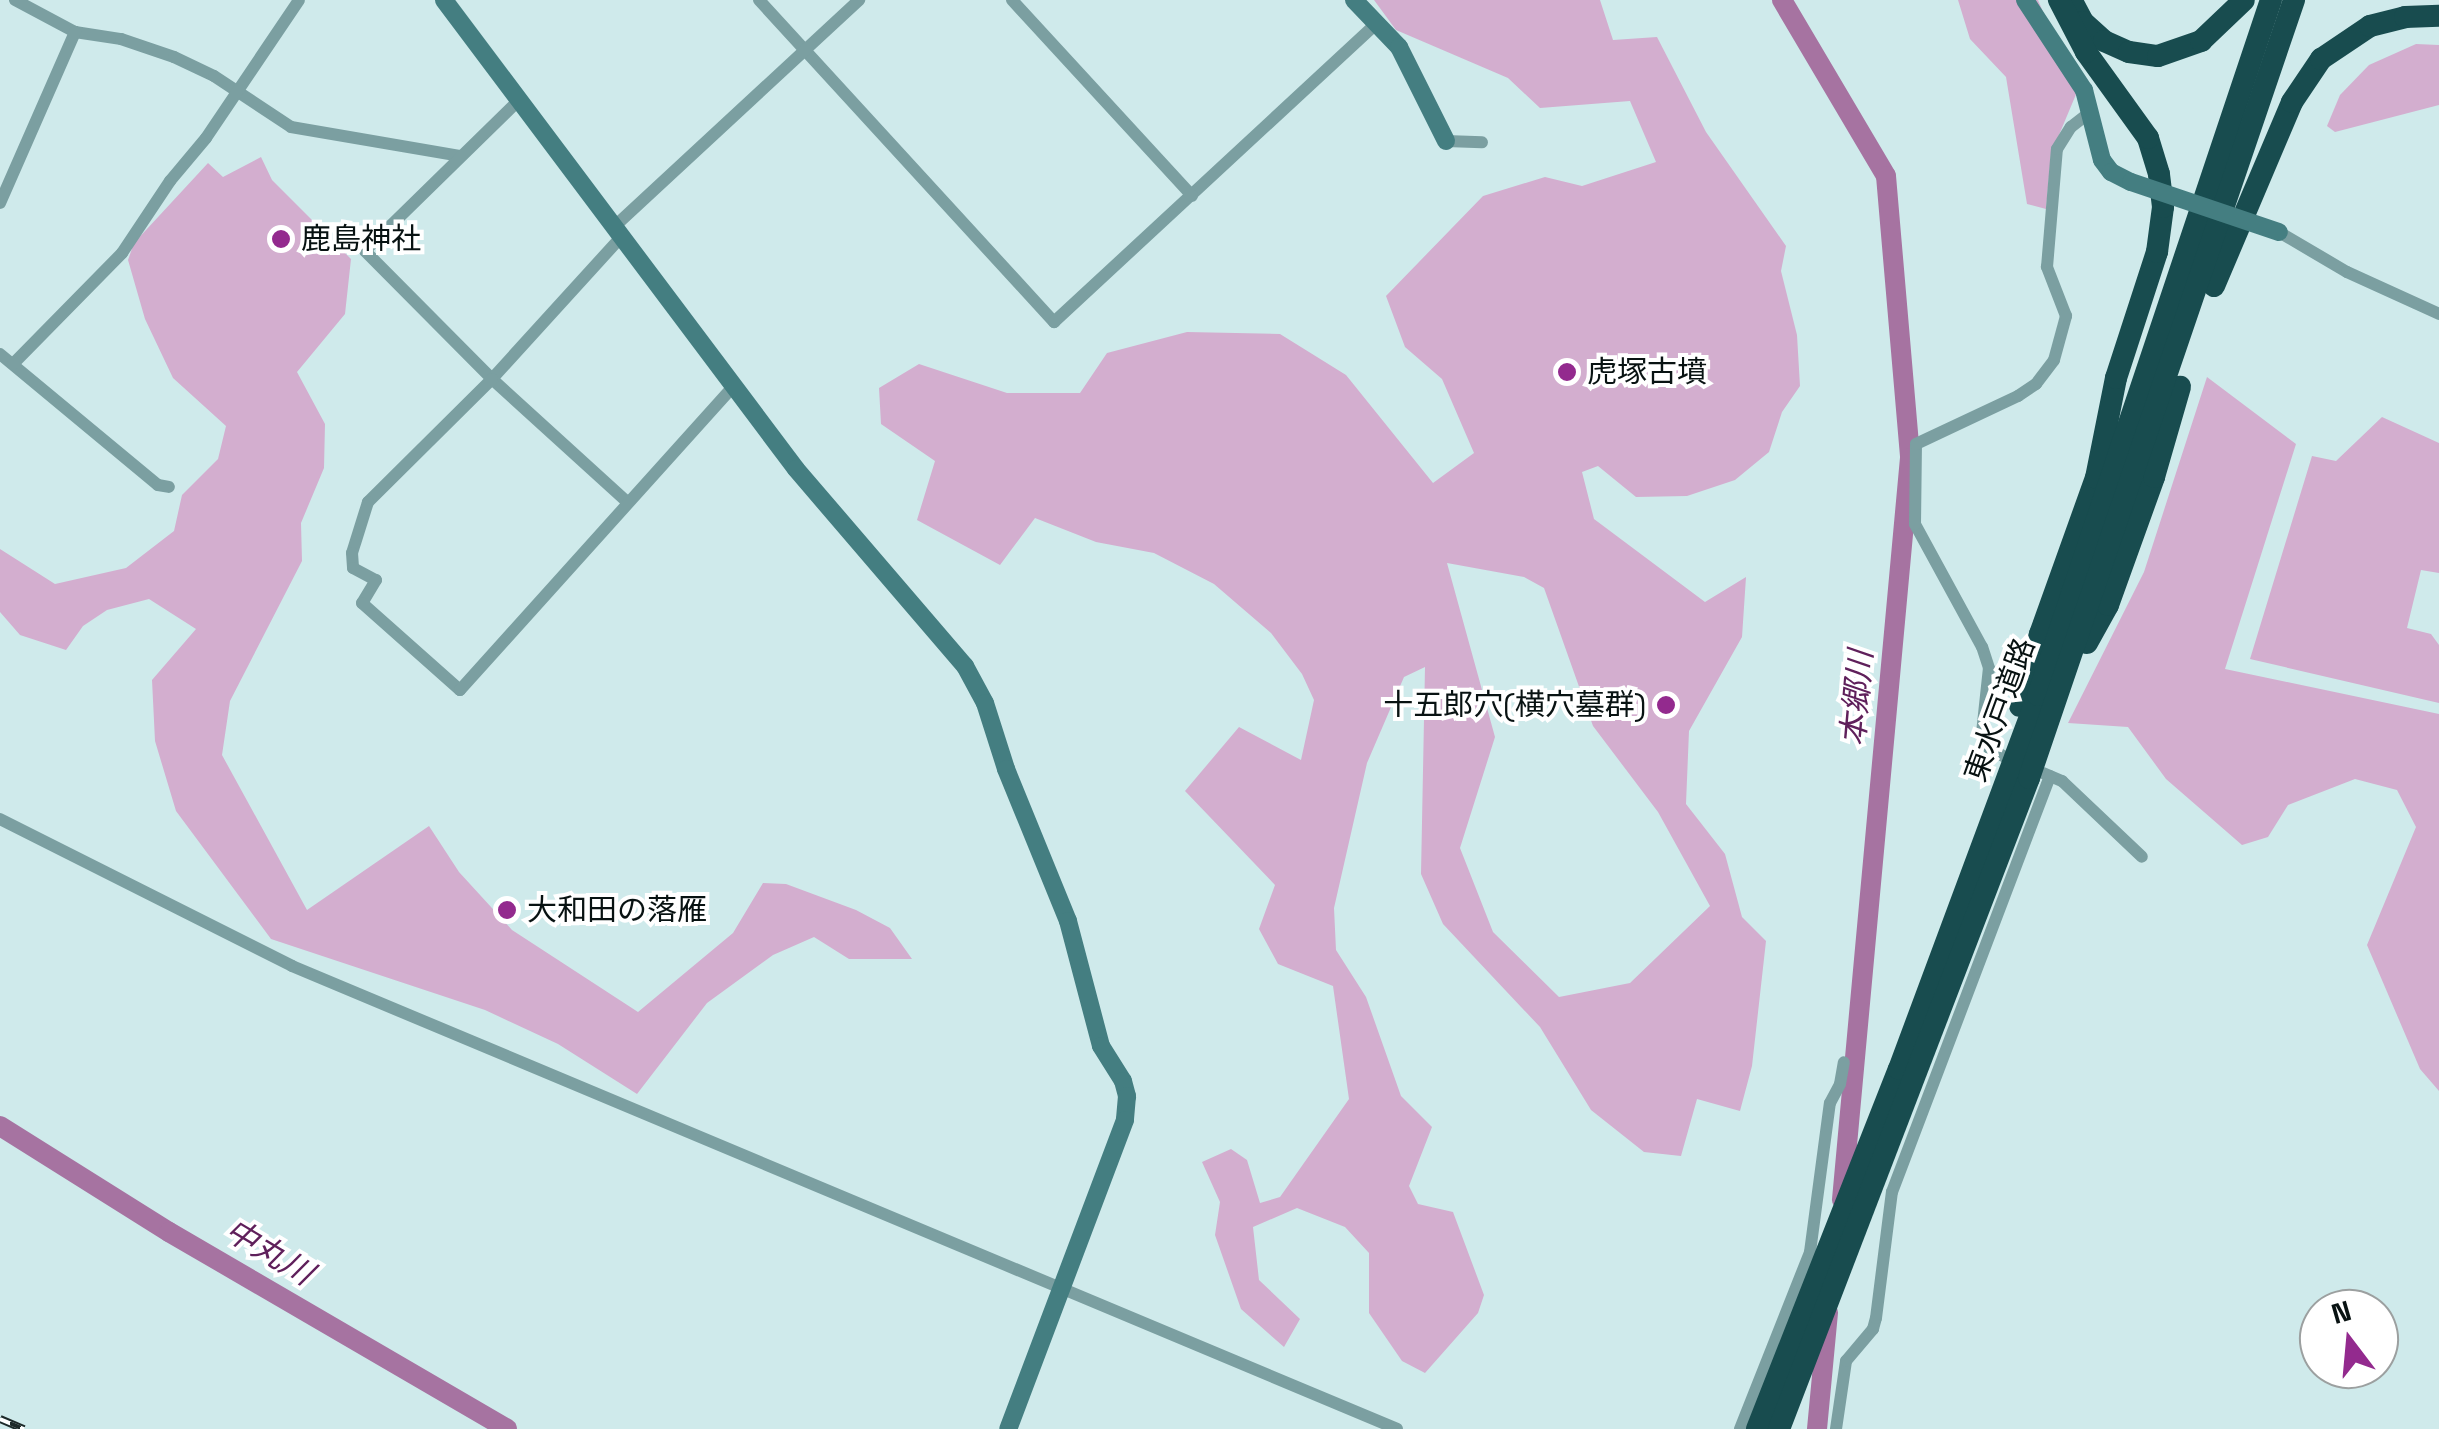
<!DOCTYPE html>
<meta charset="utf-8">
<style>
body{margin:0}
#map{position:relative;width:2439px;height:1429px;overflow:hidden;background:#cfeaeb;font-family:"Space Grotesk","Noto Sans JP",sans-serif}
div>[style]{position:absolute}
.green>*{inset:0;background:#d3aecf}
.river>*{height:20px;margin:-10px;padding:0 10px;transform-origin:10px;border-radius:10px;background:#a673a1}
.street>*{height:12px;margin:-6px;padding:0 6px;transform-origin:6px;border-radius:6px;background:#7b9fa1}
.secondary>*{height:18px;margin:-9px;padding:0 9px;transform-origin:9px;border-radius:9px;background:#447e81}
.highway>*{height:22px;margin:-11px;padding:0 11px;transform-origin:11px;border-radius:11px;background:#184c4f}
.rail>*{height:8px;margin-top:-4px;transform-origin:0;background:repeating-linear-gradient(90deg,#fff 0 11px,#1d2929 0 22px);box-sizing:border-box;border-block:2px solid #1d2929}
.secondary-bridge>*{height:18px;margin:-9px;padding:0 9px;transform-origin:9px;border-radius:9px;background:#447e81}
.dots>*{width:28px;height:28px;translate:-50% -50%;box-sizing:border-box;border:5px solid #fff;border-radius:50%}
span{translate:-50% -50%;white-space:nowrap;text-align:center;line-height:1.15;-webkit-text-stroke:8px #fff;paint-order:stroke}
.poi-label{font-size:30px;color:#081212}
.left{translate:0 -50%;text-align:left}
.right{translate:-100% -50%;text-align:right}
.street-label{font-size:30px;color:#081212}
.water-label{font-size:32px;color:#5f205b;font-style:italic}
.north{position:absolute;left:2299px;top:1289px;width:100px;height:100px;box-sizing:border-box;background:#fff;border:2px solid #9ca0a0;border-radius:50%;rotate:344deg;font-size:28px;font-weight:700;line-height:40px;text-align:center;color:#081212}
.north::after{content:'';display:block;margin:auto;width:35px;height:45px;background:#932a8e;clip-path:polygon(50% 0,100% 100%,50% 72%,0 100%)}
</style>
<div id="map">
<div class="green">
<div style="clip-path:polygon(evenodd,1374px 0,1600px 0,1613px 40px,1657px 37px,1706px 132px,1786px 246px,1781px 271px,1797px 335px,1800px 386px,1782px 412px,1769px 452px,1735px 480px,1687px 496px,1636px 497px,1598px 466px,1582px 472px,1594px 519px,1705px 602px,1746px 577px,1742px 637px,1689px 731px,1686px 804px,1725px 854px,1742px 917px,1766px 941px,1752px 1066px,1740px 1111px,1697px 1099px,1681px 1156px,1644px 1152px,1591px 1110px,1540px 1027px,1443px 924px,1421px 874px,1425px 667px,1404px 677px,1367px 763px,1334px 908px,1336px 950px,1366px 997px,1401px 1096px,1432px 1127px,1409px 1186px,1418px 1204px,1453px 1212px,1484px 1295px,1478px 1313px,1425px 1373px,1402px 1361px,1369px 1313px,1369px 1253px,1345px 1227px,1297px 1208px,1253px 1227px,1259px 1280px,1300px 1319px,1284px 1347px,1241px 1309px,1215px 1235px,1220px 1202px,1202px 1162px,1231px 1149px,1247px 1160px,1260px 1203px,1280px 1197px,1349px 1099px,1333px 986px,1278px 964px,1259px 929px,1275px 885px,1185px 791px,1239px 727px,1301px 760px,1314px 700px,1302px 674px,1271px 633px,1214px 584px,1154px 553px,1096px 542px,1035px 518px,1000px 565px,917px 520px,935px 461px,881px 424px,879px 388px,919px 364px,1007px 393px,1080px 393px,1107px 353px,1187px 332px,1280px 334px,1346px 375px,1433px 483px,1474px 453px,1442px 379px,1405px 347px,1386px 296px,1483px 196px,1545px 177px,1582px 186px,1656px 162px,1630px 101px,1540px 108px,1508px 78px,1396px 30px,1374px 0,1447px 563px,1524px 577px,1544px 588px,1593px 726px,1658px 812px,1710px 906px,1630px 983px,1559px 997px,1493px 932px,1460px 848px,1495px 737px,1447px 563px)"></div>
<div style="clip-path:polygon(1958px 0,2038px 0,2077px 92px,2051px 154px,2046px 209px,2027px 204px,2006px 77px,1970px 39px)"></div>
<div style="clip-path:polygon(2416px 44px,2439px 45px,2439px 105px,2335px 132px,2327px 126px,2340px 95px,2369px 65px)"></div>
<div style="clip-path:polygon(261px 157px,272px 180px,351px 259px,345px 314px,297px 372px,325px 424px,324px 468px,301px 523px,302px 561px,230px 701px,222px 755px,307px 910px,429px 826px,459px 872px,512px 930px,638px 1012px,733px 933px,763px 883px,786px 884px,856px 910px,890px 928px,912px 959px,849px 959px,814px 937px,773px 955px,707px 1003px,637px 1094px,558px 1044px,485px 1010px,271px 939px,176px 811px,155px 741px,152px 680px,196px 629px,149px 599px,107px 610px,83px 626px,66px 650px,20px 635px,0 612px,0 549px,55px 584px,126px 568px,174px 531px,182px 495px,218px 459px,226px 426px,173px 378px,145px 319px,128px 260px,134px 243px,208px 163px,223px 177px)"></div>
<div style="clip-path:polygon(2207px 377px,2296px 444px,2225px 669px,2439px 714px,2439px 1091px,2420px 1069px,2367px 945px,2416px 827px,2397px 790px,2355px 779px,2288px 805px,2268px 837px,2242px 845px,2166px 779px,2128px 727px,2068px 723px,2144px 572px)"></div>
<div style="clip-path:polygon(2382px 417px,2439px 443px,2439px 573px,2421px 570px,2407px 628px,2431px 634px,2439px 645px,2439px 703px,2250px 659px,2312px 456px,2336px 461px)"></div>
</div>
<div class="river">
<div style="left:1782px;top:0;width:204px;rotate:59.4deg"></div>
<div style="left:1886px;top:176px;width:283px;rotate:85.1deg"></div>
<div style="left:1910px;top:458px;width:745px;rotate:95.24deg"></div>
<div style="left:0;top:1126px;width:199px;rotate:32.1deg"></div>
<div style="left:169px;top:1232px;width:391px;rotate:30.2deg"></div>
<div style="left:1817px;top:1429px;width:117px;rotate:-84.6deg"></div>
</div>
<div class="street">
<div style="left:15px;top:0;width:68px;rotate:28.1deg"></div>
<div style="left:75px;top:32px;width:47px;rotate:8.7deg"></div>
<div style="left:121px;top:39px;width:56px;rotate:18.8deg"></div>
<div style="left:174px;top:57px;width:44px;rotate:25.4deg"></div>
<div style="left:214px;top:76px;width:92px;rotate:33.5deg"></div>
<div style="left:291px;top:127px;width:171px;rotate:9.7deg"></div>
<div style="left:759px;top:0;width:437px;rotate:47.5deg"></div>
<div style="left:1054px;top:322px;width:439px;rotate:-42.8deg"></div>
<div style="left:1012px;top:0;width:266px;rotate:47.4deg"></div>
<div style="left:520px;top:99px;width:217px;rotate:135.6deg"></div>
<div style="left:365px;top:251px;width:180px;rotate:45.2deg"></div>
<div style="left:492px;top:379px;width:183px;rotate:42.3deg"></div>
<div style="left:1446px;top:141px;width:36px;rotate:2deg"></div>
<div style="left:0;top:203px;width:187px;rotate:-66.3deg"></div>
<div style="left:615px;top:226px;width:333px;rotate:-42.8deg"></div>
<div style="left:2279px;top:232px;width:79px;rotate:30.5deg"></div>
<div style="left:2347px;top:272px;width:101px;rotate:24.5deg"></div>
<div style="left:622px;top:236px;width:193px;rotate:132.3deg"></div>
<div style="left:492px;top:379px;width:175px;rotate:135.2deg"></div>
<div style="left:368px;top:502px;width:53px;rotate:107.4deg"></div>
<div style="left:352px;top:553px;width:15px;rotate:86deg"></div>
<div style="left:353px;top:568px;width:26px;rotate:28deg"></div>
<div style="left:376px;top:580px;width:27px;rotate:121deg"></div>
<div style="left:362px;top:603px;width:131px;rotate:41.6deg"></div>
<div style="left:460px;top:690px;width:409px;rotate:-48deg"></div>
<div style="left:0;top:354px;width:205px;rotate:39.7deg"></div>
<div style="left:158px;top:485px;width:11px;rotate:10deg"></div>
<div style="left:13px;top:364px;width:156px;rotate:-45.5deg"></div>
<div style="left:122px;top:253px;width:87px;rotate:-56.3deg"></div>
<div style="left:170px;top:181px;width:56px;rotate:-50.1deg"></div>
<div style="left:206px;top:138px;width:166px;rotate:-56deg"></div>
<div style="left:2005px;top:757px;width:18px;rotate:-151deg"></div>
<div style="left:1989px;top:748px;width:17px;rotate:-115deg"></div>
<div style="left:1982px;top:733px;width:65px;rotate:-83.9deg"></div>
<div style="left:1989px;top:668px;width:22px;rotate:-108deg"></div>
<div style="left:1982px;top:647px;width:140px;rotate:-118.6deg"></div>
<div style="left:1915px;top:524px;width:80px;rotate:-89.3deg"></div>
<div style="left:1916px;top:444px;width:113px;rotate:-25.2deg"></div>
<div style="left:2018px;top:396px;width:22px;rotate:-34deg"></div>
<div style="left:2036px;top:384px;width:30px;rotate:-53deg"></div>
<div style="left:2054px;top:360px;width:46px;rotate:-74.7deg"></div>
<div style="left:2066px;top:316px;width:53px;rotate:-111.2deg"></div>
<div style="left:2047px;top:267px;width:118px;rotate:-85.2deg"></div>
<div style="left:2057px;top:149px;width:26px;rotate:-58deg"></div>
<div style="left:2071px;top:127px;width:24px;rotate:-38deg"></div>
<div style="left:2043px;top:773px;width:21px;rotate:23deg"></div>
<div style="left:2062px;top:781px;width:110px;rotate:43.5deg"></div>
<div style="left:0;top:819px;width:327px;rotate:26.7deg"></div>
<div style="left:292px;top:966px;width:1198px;rotate:22.73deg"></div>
<div style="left:1740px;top:1429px;width:190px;rotate:-68.4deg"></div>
<div style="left:1810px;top:1252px;width:150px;rotate:-82.4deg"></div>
<div style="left:1830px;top:1103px;width:21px;rotate:-62deg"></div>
<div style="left:1840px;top:1084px;width:22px;rotate:-80deg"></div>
<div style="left:1836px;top:1429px;width:69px;rotate:-81.6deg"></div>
<div style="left:1846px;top:1361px;width:42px;rotate:-49.8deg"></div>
<div style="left:1873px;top:1329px;width:11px;rotate:-75deg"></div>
<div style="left:1876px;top:1318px;width:127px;rotate:-82.8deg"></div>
<div style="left:1892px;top:1192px;width:445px;rotate:-69.2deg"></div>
</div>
<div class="secondary">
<div style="left:444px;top:0;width:586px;rotate:53.11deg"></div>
<div style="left:796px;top:469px;width:260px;rotate:49.4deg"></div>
<div style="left:965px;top:666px;width:42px;rotate:61.6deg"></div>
<div style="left:985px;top:703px;width:69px;rotate:72.3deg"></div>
<div style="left:1006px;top:769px;width:164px;rotate:67.8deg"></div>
<div style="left:1068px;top:921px;width:129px;rotate:75.2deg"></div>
<div style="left:1101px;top:1046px;width:41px;rotate:57.8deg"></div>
<div style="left:1123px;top:1081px;width:16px;rotate:75deg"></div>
<div style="left:1127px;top:1096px;width:24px;rotate:95deg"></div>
<div style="left:1125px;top:1120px;width:330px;rotate:110.7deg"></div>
<div style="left:1354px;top:0;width:65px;rotate:46.2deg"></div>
<div style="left:1399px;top:47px;width:105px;rotate:63.4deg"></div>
<div style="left:2025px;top:0;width:108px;rotate:56.8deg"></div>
<div style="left:2084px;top:90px;width:72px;rotate:75.6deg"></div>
<div style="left:2102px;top:160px;width:15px;rotate:53deg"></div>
<div style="left:2111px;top:172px;width:22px;rotate:27deg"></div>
</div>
<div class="highway">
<div style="left:2073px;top:3px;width:21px;rotate:62deg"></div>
<div style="left:2083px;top:22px;width:28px;rotate:42deg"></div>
<div style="left:2104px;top:41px;width:27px;rotate:24deg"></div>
<div style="left:2129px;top:52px;width:29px;rotate:8deg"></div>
<div style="left:2158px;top:56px;width:46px;rotate:-19.2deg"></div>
<div style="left:2201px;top:41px;width:59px;rotate:-43.6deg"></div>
<div style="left:2214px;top:286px;width:200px;rotate:-67deg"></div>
<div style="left:2292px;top:102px;width:52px;rotate:-56deg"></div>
<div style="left:2321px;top:59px;width:59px;rotate:-34deg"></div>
<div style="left:2370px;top:26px;width:36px;rotate:-14deg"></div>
<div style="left:2405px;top:17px;width:34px;rotate:-2deg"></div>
<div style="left:2087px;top:643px;width:43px;rotate:-61.1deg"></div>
<div style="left:2108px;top:605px;width:136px;rotate:-70.2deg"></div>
<div style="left:2154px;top:477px;width:94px;rotate:-73.9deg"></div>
<div style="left:2020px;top:706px;width:75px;rotate:-74.5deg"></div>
<div style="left:2040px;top:634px;width:166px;rotate:-70.3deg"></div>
<div style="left:2096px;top:478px;width:102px;rotate:-78.7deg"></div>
<div style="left:2116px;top:378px;width:133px;rotate:-72deg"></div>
<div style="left:2157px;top:252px;width:45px;rotate:-82.4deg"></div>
<div style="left:2163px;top:207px;width:33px;rotate:-97deg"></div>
<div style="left:2159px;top:174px;width:38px;rotate:-107deg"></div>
<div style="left:2148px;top:138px;width:106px;rotate:-125.8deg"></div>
<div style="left:2086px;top:52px;width:59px;rotate:-117.4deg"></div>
<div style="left:1757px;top:1429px;width:387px;rotate:-68.5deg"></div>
<div style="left:1899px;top:1069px;width:399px;rotate:-69.6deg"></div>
<div style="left:2038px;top:695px;width:733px;rotate:-71.47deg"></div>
<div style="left:1779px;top:1429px;width:697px;rotate:-68.99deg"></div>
<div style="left:2029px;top:778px;width:822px;rotate:-71.19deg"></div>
</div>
<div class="rail">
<div style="left:0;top:1419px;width:26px;rotate:23deg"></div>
</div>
<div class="secondary-bridge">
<div style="left:2131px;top:182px;width:156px;rotate:18.7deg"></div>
</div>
<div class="dots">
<div style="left:281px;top:239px;background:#932a8e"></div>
<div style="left:1567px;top:372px;background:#932a8e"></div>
<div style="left:1666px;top:705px;background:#932a8e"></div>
<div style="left:507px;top:910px;background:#932a8e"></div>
</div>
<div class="poi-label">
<span class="left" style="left:301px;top:239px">鹿島神社</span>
<span class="left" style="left:1587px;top:372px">虎塚古墳</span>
<span class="right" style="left:1646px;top:705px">十五郎穴(横穴墓群)</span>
<span class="left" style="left:527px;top:910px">大和田の落雁</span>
</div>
<div class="street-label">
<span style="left:2000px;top:710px;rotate:-70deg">東水戸道路</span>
</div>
<div class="water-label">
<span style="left:1857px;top:698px;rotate:-85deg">本郷川</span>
<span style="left:269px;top:1252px;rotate:31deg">中丸川</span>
</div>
<div class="north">N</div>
</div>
